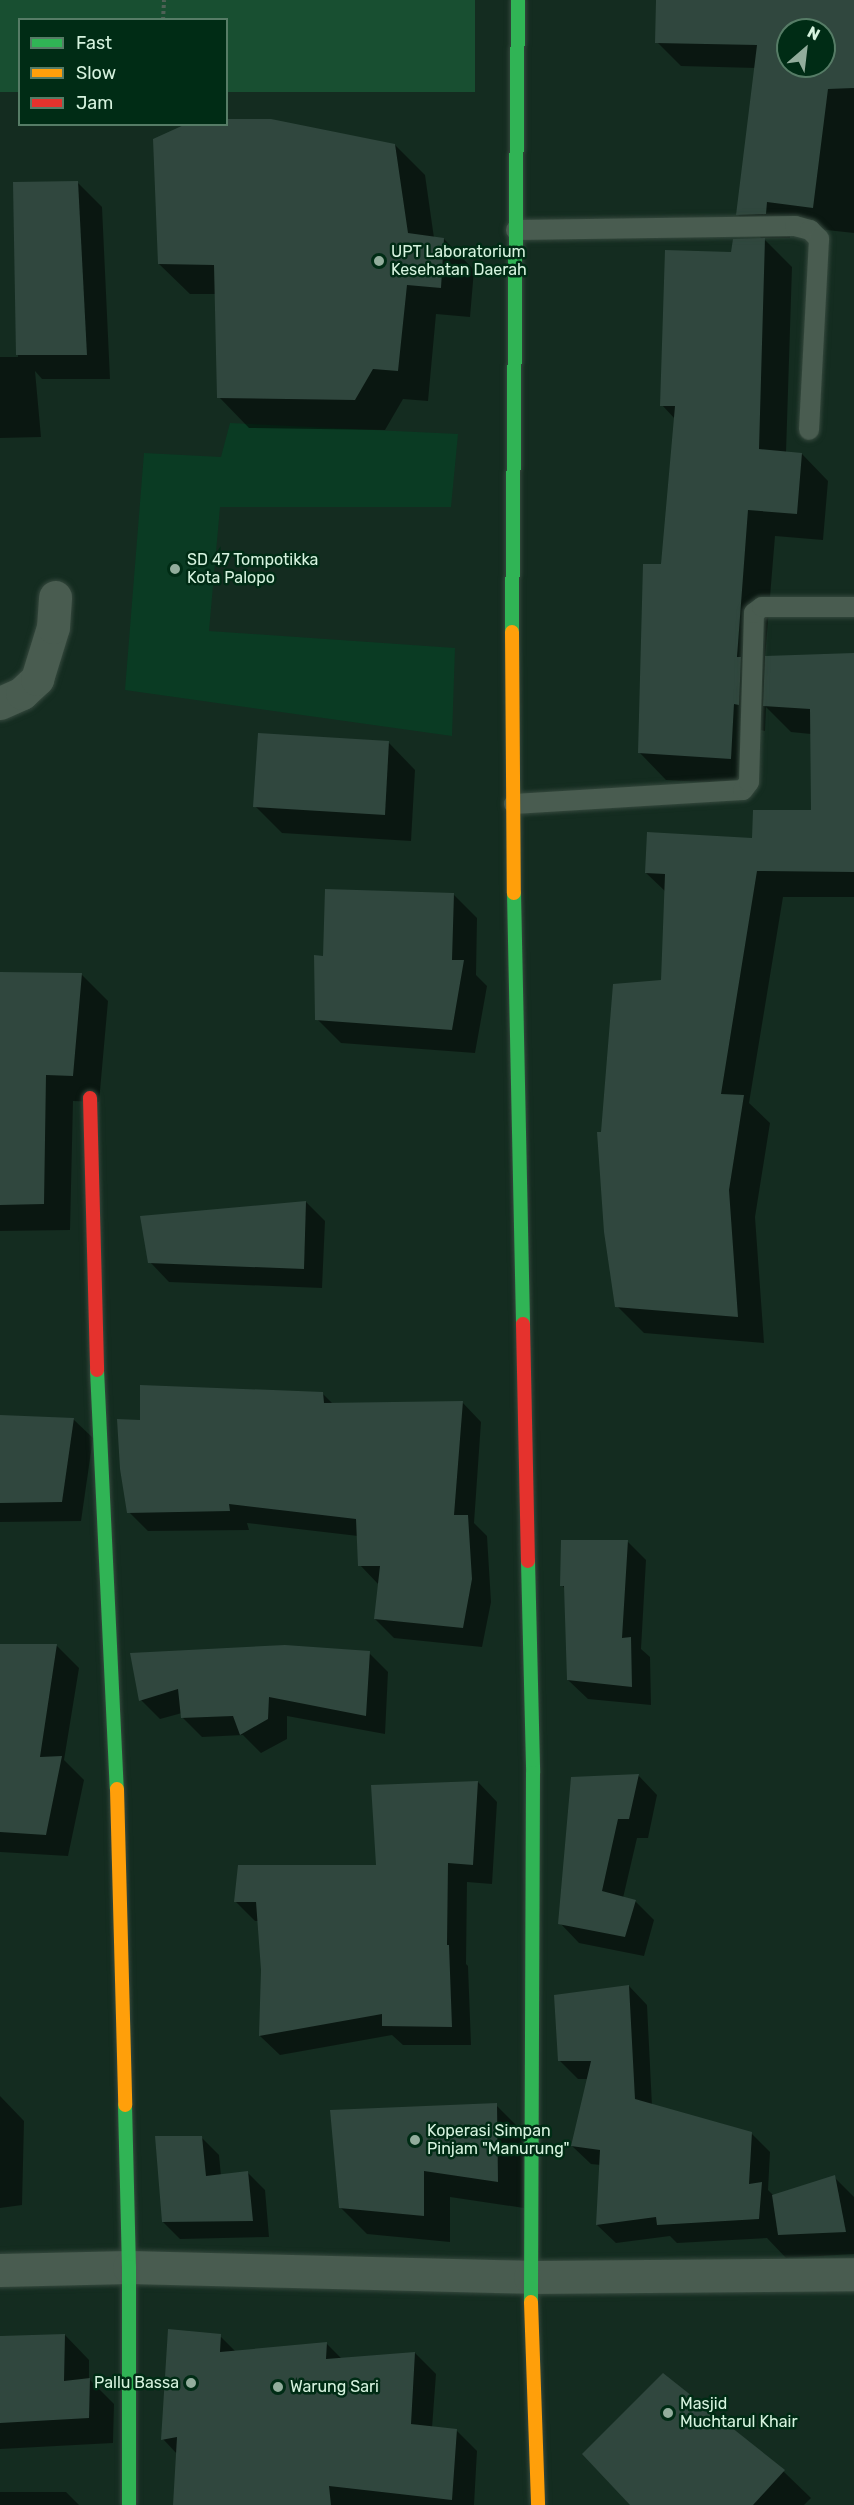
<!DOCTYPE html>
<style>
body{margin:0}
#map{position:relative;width:854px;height:2505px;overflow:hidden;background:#142c20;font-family:Rubik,sans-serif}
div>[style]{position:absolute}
.built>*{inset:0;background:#0a3b23}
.green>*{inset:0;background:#184f31}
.shadow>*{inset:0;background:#0007}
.building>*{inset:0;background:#30473e}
.path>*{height:4px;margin-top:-2px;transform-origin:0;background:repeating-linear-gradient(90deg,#4f6156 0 3px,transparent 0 6px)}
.roads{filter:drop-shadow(0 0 2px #36493e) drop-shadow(0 0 2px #36493e)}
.lane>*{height:20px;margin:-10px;padding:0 10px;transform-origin:10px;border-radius:10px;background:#495c50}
.street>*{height:33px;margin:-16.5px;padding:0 16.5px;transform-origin:16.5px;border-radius:16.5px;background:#495c50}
.fast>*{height:14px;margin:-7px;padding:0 7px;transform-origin:7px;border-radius:7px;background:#30b455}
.slow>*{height:14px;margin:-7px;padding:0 7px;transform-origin:7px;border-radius:7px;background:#ff9f0a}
.jam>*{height:14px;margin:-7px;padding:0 7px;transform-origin:7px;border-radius:7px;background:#e5322d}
.dots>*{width:16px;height:16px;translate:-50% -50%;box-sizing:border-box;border:3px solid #002c15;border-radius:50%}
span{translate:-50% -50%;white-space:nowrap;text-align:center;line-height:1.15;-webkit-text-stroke:5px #002c15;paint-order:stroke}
.poi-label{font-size:16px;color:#d6f3df}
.left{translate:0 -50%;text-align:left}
.right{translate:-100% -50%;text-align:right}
.legend{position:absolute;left:18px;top:18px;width:210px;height:108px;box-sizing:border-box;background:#002c15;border:2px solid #567c66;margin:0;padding:8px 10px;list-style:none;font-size:18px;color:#d6f3df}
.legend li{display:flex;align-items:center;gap:12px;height:30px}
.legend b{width:30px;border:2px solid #567c66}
.north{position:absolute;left:776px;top:18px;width:60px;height:60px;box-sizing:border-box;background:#002c15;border:2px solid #567c66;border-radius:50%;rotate:28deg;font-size:16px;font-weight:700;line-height:24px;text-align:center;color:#d6f3df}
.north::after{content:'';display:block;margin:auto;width:21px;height:27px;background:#92ad9c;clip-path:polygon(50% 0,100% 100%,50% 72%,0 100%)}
</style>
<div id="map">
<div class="built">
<div style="clip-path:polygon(230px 423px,458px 434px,451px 507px,220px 507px,209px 631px,455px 648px,452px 736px,125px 690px,144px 453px,221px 457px)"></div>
</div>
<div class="green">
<div style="clip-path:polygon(0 0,475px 0,475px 92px,227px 92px,226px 20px,20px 20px,19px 92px,0 92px)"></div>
</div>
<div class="shadow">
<div style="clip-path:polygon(evenodd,658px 0,854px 1px,854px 233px,790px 226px,790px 238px,763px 238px,792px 267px,786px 453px,802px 454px,828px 481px,823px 540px,775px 536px,765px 658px,854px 654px,854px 897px,783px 897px,749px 1103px,770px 1123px,755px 1217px,764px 1343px,644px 1333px,617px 1306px,602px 1134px,663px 981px,666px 892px,646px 873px,754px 840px,813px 811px,811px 734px,791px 732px,766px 707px,765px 731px,760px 730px,757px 785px,666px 780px,640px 753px,663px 565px,675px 419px,662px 405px,763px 240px,737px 214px,756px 68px,681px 66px,657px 42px,658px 0,788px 30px,824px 30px,824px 66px,788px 66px,788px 30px)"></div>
<div style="clip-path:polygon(395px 145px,425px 175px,434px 238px,444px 239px,474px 270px,470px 317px,436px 314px,428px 401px,403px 399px,385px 430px,249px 428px,219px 397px,216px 294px,190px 294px,159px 264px)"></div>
<div style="clip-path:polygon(14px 183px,78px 183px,102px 207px,110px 379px,42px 379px,35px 371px,41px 437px,0 438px,0 357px,18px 357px)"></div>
<div style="clip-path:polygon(389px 743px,415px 770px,411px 841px,282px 833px,255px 806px)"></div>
<div style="clip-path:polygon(453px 894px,477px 918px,476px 975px,487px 986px,475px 1053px,341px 1043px,317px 1019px,324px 957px)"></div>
<div style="clip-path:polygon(0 974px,82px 975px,108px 1001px,99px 1102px,73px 1101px,70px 1230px,0 1231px)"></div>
<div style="clip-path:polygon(306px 1202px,325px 1221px,322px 1288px,169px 1282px,150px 1262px)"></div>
<div style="clip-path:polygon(322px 1393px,334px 1405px,462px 1402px,481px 1422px,474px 1523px,487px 1536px,491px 1602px,482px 1647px,394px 1638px,375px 1619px,379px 1585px,360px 1565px,358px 1536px,247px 1523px,249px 1530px,148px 1531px,129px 1512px,141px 1422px)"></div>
<div style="clip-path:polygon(0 1416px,73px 1419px,93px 1438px,81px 1521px,0 1522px)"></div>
<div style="clip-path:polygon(627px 1541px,646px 1560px,641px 1649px,650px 1657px,651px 1705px,588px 1699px,568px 1680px,565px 1589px,562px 1585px)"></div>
<div style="clip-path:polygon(0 1645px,57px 1646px,79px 1668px,64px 1760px,84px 1780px,68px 1856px,0 1852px)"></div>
<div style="clip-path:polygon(369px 1653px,388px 1672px,385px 1734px,287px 1716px,287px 1739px,261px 1753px,243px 1735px,202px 1737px,182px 1717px,182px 1713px,160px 1719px,141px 1700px,132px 1655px)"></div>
<div style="clip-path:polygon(638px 1775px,657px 1795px,648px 1838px,637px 1838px,623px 1898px,635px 1901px,654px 1920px,644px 1956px,579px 1943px,560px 1923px)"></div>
<div style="clip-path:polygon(478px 1782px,497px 1802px,492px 1884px,467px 1882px,466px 1964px,468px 1966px,471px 2045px,403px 2045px,392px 2035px,280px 2055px,260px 2036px,263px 1970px,259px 1921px,255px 1921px,236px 1902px,377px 1866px)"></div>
<div style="clip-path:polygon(629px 1986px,647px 2005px,652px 2106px,752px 2134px,770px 2152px,768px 2190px,774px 2196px,834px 2177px,854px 2197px,854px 2254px,786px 2258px,767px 2238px,677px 2243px,670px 2236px,616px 2243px,597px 2225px,601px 2165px,591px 2164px,572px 2146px,588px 2079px,578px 2079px,559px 2060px)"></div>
<div style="clip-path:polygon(0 2096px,24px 2121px,22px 2205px,0 2208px)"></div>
<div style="clip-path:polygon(496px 2105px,523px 2132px,524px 2208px,450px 2197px,450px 2242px,367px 2234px,341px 2208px)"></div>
<div style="clip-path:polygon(202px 2138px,219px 2155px,221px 2176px,248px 2173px,265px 2190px,269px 2237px,180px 2239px,163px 2222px)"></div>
<div style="clip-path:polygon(65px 2335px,89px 2360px,89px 2379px,114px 2404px,113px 2443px,0 2449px,0 2337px)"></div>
<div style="clip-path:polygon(220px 2336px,236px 2352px,327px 2344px,342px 2359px,415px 2353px,436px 2374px,432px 2428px,456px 2430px,477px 2451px,474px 2505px,176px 2505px,178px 2455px,163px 2439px)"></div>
<div style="clip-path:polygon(663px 2375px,784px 2472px,811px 2498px,804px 2505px,632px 2505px)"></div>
<div style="clip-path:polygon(0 2492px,66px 2492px,79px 2505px,0 2505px)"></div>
</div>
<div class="building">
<div style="clip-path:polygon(evenodd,656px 0,854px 0,854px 88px,828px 89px,813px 208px,767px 202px,766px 214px,736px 215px,757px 45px,655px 43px,656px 0,788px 30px,824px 30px,824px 66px,788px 66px,788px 30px)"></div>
<div style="clip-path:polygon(226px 119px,271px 119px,395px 144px,408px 233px,444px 238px,441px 288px,407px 285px,398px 371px,373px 369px,355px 400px,217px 398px,214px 265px,158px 264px,153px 139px,186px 124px,226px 124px)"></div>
<div style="clip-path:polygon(78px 181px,87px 355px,16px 355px,13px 182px)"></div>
<div style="clip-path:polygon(765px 238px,759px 449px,802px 453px,797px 514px,748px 510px,737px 657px,741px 657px,739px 705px,734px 704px,731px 759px,638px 753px,643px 564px,661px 564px,675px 406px,660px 406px,665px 250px,731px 252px,733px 239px)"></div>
<div style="clip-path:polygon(854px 653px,854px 872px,757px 871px,721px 1094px,744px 1095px,729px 1190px,738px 1317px,615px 1307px,604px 1232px,597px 1132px,601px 1132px,613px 984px,661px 980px,665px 874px,645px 873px,647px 832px,752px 838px,753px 810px,811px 810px,810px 709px,763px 706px,765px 656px)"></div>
<div style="clip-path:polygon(258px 733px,389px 741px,385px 815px,253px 807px)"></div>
<div style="clip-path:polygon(325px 889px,454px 893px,452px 960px,464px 960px,452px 1030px,315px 1020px,314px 955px,323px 956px)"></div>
<div style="clip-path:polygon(0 972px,82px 973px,73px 1076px,46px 1075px,44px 1204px,0 1205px)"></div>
<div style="clip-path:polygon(306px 1201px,304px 1269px,148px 1263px,140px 1216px)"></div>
<div style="clip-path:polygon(140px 1385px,323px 1392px,324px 1403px,463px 1401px,454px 1515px,468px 1515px,472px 1579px,463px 1628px,374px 1619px,380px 1566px,358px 1566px,356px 1519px,229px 1504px,230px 1511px,127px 1513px,120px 1469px,117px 1419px,140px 1420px)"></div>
<div style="clip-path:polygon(0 1415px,74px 1418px,62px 1502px,0 1503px)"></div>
<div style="clip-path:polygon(561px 1540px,628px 1540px,622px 1638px,631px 1637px,632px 1687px,567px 1680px,564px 1586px,560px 1586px)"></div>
<div style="clip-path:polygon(0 1644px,57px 1644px,40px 1757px,62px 1756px,46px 1835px,0 1832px)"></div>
<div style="clip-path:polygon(285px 1645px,370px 1651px,366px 1716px,269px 1697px,268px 1719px,240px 1735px,233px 1716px,181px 1718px,178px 1689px,139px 1701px,130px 1653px)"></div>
<div style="clip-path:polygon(639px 1774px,629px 1819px,618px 1819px,602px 1891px,636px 1900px,625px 1937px,558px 1924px,571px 1777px)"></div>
<div style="clip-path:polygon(478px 1781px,473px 1865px,448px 1863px,447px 1945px,449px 1945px,452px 2027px,382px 2026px,382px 2014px,259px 2036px,261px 1970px,256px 1902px,234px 1902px,238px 1865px,376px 1865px,371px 1785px)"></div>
<div style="clip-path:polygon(629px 1985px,635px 2099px,752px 2132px,749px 2184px,762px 2182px,759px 2219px,657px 2225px,656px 2217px,596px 2225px,600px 2150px,571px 2146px,591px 2061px,558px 2061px,554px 1995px)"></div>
<div style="clip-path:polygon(497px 2103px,498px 2182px,424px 2171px,424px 2216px,339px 2208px,330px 2110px)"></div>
<div style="clip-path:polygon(155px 2136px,202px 2136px,206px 2176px,248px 2171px,253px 2221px,162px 2222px)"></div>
<div style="clip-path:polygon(835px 2175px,846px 2232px,778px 2235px,772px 2195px)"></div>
<div style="clip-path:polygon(168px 2329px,221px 2334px,220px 2352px,327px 2342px,326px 2359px,415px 2352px,411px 2424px,457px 2429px,452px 2500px,329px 2486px,331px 2505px,173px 2505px,177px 2437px,161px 2440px)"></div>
<div style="clip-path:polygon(65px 2334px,64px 2381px,90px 2378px,89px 2418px,0 2423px,0 2336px)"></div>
<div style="clip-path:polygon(663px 2373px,785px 2470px,753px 2505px,630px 2505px,582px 2454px)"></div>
</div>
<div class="path">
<div style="left:163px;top:20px;width:20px;rotate:-87deg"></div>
</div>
<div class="roads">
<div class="lane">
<div style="left:516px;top:230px;width:279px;rotate:-0.8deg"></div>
<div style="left:795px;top:226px;width:16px;rotate:15deg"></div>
<div style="left:810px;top:230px;width:13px;rotate:45deg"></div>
<div style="left:819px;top:239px;width:191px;rotate:93deg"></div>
<div style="left:514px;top:804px;width:229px;rotate:-3.5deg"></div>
<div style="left:743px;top:790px;width:10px;rotate:-53deg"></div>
<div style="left:749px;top:782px;width:169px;rotate:-88.3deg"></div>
<div style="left:754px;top:613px;width:10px;rotate:-37deg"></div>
<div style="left:762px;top:607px;width:92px"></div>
</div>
<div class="street">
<div style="left:0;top:703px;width:24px;rotate:-24deg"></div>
<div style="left:22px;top:693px;width:21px;rotate:-43deg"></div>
<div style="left:37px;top:679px;width:54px;rotate:-72.9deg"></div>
<div style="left:53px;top:627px;width:30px;rotate:-86deg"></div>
<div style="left:0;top:2270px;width:129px;rotate:-1.3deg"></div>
<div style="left:129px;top:2267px;width:401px;rotate:1.4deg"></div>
<div style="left:530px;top:2277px;width:324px;rotate:-0.5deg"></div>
</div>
<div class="fast">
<div style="left:512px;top:632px;width:632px;rotate:-89.46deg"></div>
<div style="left:514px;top:893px;width:431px;rotate:88.8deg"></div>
<div style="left:97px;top:1370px;width:419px;rotate:87.3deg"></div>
<div style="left:528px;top:1561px;width:212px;rotate:88.6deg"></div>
<div style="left:533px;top:1773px;width:529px;rotate:90.22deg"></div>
<div style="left:125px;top:2105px;width:162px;rotate:88.6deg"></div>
<div style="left:129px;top:2267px;width:238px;rotate:90deg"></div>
</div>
<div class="slow">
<div style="left:512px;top:632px;width:261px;rotate:89.6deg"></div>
<div style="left:117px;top:1789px;width:316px;rotate:88.5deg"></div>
<div style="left:531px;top:2302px;width:203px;rotate:88deg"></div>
</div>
<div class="jam">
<div style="left:90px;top:1098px;width:272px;rotate:88.5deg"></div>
<div style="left:523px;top:1324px;width:237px;rotate:88.8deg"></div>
</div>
</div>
<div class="dots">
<div style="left:379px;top:261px;background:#92ad9c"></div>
<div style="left:175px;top:569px;background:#92ad9c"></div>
<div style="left:415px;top:2140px;background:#92ad9c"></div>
<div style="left:191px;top:2383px;background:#92ad9c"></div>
<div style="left:278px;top:2387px;background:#92ad9c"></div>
<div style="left:668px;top:2413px;background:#92ad9c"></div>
</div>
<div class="poi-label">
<span class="left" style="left:391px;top:261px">UPT Laboratorium<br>Kesehatan Daerah</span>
<span class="left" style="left:187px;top:569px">SD 47 Tompotikka<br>Kota Palopo</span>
<span class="left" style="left:427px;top:2140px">Koperasi Simpan<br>Pinjam "Manurung"</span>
<span class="right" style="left:179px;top:2383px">Pallu Bassa</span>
<span class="left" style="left:290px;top:2387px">Warung Sari</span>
<span class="left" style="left:680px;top:2413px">Masjid<br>Muchtarul Khair</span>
</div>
<ul class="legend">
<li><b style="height:8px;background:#30b455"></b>Fast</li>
<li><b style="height:8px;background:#ff9f0a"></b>Slow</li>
<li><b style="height:8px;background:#e5322d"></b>Jam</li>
</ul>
<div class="north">N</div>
</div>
